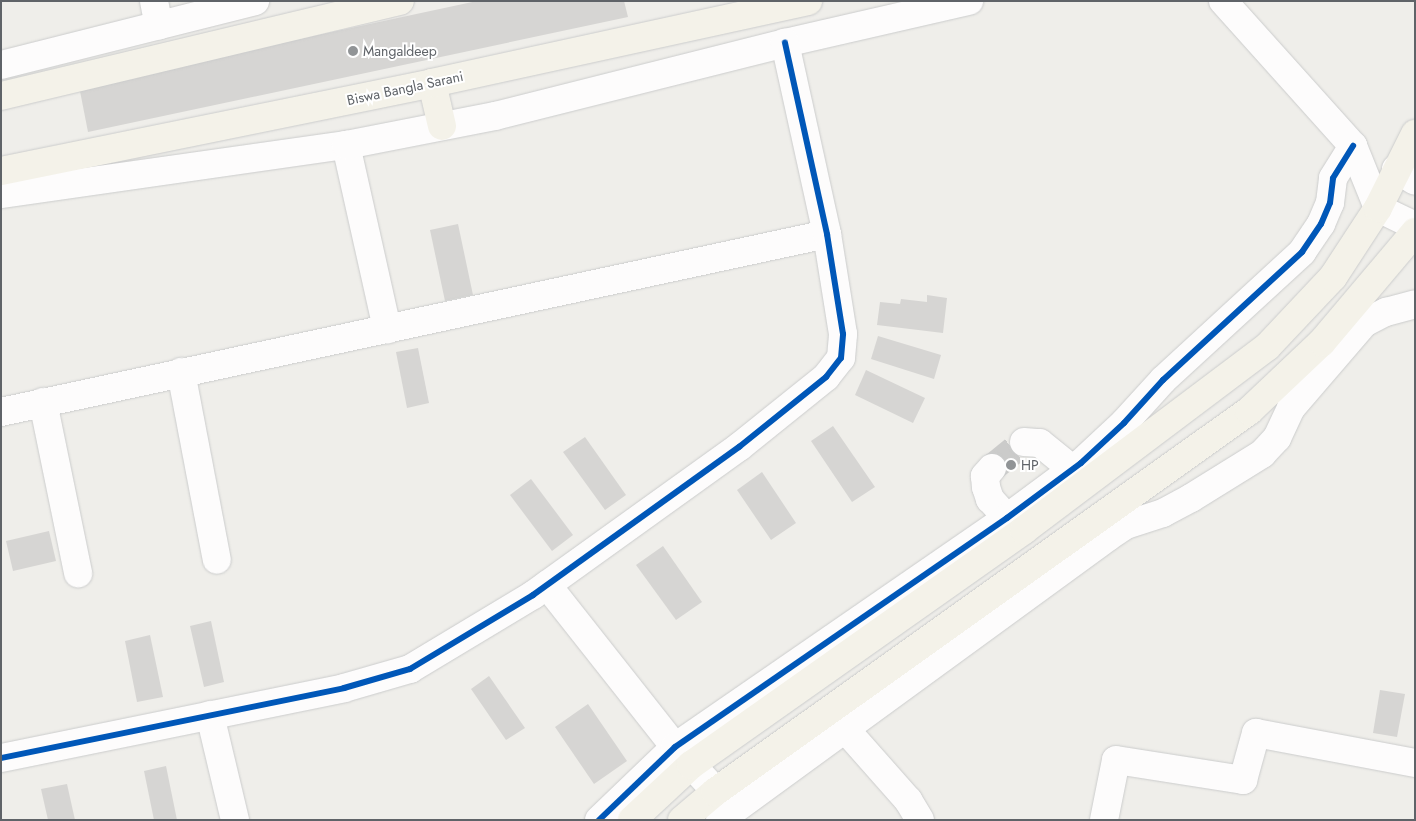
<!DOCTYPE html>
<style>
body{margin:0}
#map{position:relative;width:1416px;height:821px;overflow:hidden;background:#efeeea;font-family:Jost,sans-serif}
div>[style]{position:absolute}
.building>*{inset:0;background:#d6d5d3}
.minor-tunnel>*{height:28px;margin-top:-14px;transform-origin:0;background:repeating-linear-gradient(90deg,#cbcbca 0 28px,transparent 0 42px)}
.roads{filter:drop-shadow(0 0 1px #cbcccc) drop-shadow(0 0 1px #cbcccc)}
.minor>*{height:28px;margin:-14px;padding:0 14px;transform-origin:14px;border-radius:14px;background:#fdfcfc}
.major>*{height:28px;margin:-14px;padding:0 14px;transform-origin:14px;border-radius:14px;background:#f4f2e9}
.cycleway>*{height:6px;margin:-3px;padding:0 3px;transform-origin:3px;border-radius:3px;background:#0057b8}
.dots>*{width:14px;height:14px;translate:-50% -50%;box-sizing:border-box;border:2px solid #fff;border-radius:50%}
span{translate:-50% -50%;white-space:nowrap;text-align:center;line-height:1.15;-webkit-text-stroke:4px #fff;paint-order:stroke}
.poi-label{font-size:14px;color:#5f6368}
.left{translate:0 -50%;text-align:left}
.street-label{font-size:14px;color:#5f6368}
.frame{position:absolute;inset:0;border:2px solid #5f6368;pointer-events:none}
</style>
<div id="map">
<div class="building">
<div style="clip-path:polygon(477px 1px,624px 1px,628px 17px,88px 132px,79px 86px)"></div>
<div style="clip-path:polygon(458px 224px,473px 295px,445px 301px,430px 230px)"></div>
<div style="clip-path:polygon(927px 295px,947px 298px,943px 333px,877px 325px,880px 302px,900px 304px,901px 299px,927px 302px)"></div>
<div style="clip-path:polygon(878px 336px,941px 355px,934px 379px,871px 359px)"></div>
<div style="clip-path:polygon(418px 348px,429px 403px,407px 408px,396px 352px)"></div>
<div style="clip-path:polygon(866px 370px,925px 398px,913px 423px,855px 395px)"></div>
<div style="clip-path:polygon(833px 426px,875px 487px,852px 502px,811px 441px)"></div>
<div style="clip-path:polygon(585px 437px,626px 495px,605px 510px,563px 452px)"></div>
<div style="clip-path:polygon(762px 472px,796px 523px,771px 540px,737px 490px)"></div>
<div style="clip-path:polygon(531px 479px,573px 535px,552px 551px,510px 495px)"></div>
<div style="clip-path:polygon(49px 531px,56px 561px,13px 571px,6px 541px)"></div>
<div style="clip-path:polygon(663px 546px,702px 602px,676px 620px,636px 565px)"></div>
<div style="clip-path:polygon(211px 621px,224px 682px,204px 687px,190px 626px)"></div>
<div style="clip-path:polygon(150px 635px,163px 697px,137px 702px,125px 641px)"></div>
<div style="clip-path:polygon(489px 676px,525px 728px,506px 740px,471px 689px)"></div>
<div style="clip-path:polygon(1380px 690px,1405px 694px,1397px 737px,1373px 733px)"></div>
<div style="clip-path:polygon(588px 704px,627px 761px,594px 784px,555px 727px)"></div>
<div style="clip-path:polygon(166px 766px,177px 820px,154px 820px,144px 771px)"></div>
<div style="clip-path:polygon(67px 784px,75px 820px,48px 820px,41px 789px)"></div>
</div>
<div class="minor-tunnel">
<div style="left:992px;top:468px;width:41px;rotate:-39.1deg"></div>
</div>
<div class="roads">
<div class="minor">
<div style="left:154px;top:1px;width:25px;rotate:79deg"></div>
<div style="left:1223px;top:1px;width:195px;rotate:48.1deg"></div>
<div style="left:1353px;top:146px;width:67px;rotate:68deg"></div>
<div style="left:1378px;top:208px;width:41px;rotate:25.9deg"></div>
<div style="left:1px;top:65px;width:262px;rotate:-14.1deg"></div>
<div style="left:346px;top:145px;width:189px;rotate:77.4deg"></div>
<div style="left:1396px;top:169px;width:22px;rotate:32deg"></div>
<div style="left:1px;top:194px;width:348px;rotate:-8.1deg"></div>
<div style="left:346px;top:145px;width:152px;rotate:-11deg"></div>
<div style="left:495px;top:116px;width:299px;rotate:-14.1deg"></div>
<div style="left:785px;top:43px;width:189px;rotate:-12.9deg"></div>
<div style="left:181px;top:372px;width:191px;rotate:79.2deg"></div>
<div style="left:43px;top:402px;width:175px;rotate:78.4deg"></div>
<div style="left:1px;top:412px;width:845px;rotate:-12.16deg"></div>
<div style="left:1024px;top:442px;width:16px;rotate:4deg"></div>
<div style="left:1040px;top:443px;width:41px;rotate:39.1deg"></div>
<div style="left:992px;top:468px;width:11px;rotate:131deg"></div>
<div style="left:985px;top:476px;width:11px;rotate:85deg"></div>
<div style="left:986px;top:487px;width:13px;rotate:72deg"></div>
<div style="left:990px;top:499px;width:25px;rotate:48deg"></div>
<div style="left:547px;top:585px;width:206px;rotate:51.7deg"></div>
<div style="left:675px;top:747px;width:83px;rotate:47.4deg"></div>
<div style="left:210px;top:715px;width:108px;rotate:76.6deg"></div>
<div style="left:846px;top:730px;width:94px;rotate:48.5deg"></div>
<div style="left:908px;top:800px;width:23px;rotate:59deg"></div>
<div style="left:1px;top:758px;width:350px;rotate:-11.5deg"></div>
<div style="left:344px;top:688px;width:69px;rotate:-16.1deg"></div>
<div style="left:410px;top:669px;width:144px;rotate:-31deg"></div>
<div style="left:533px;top:595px;width:254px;rotate:-35.7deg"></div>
<div style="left:739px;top:447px;width:112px;rotate:-38.8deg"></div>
<div style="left:826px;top:377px;width:24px;rotate:-52deg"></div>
<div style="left:841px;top:358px;width:24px;rotate:-85deg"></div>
<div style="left:843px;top:334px;width:101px;rotate:-99.1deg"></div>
<div style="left:827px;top:234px;width:196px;rotate:-102.4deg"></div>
<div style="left:599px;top:820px;width:105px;rotate:-43.8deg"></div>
<div style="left:675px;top:747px;width:403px;rotate:-34.6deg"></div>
<div style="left:1007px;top:518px;width:92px;rotate:-36.6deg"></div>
<div style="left:1081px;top:463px;width:59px;rotate:-42.9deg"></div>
<div style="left:1124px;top:423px;width:58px;rotate:-47.8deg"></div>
<div style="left:1163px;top:380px;width:189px;rotate:-42.6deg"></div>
<div style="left:1302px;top:252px;width:34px;rotate:-56deg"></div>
<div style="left:1321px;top:224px;width:23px;rotate:-67deg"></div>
<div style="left:1330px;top:203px;width:25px;rotate:-83deg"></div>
<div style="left:1333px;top:178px;width:38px;rotate:-58deg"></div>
<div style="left:720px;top:820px;width:480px;rotate:-36.1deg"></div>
<div style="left:1108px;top:537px;width:22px;rotate:-34deg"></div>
<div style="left:1126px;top:525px;width:39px;rotate:-18deg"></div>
<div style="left:1163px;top:513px;width:32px;rotate:-28deg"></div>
<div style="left:1191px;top:498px;width:84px;rotate:-31.8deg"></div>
<div style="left:1262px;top:454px;width:22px;rotate:-47deg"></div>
<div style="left:1277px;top:438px;width:33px;rotate:-65deg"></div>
<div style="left:1291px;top:408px;width:112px;rotate:-49.3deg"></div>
<div style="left:1364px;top:323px;width:25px;rotate:-27deg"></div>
<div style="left:1386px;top:312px;width:30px;rotate:-15deg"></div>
<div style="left:1104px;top:820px;width:61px;rotate:-78.7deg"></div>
<div style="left:1116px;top:760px;width:129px;rotate:8.9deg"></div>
<div style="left:1243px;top:780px;width:49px;rotate:-74.5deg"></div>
<div style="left:1256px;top:733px;width:162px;rotate:10.7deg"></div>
</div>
<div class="major">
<div style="left:432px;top:83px;width:44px;rotate:76.9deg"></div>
<div style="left:1px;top:96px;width:410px;rotate:-13.4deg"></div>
<div style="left:1px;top:171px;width:440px;rotate:-11.5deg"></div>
<div style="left:432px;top:83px;width:385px;rotate:-12.3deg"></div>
<div style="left:632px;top:820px;width:81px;rotate:-43deg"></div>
<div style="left:691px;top:765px;width:408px;rotate:-35.2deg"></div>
<div style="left:1024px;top:530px;width:304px;rotate:-37deg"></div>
<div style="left:1267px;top:347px;width:96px;rotate:-46.7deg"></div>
<div style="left:1333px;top:277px;width:82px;rotate:-56.9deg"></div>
<div style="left:1378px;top:208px;width:83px;rotate:-63.4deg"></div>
<div style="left:682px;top:820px;width:43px;rotate:-40.3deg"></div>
<div style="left:715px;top:792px;width:656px;rotate:-35.51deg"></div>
<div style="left:1249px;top:411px;width:100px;rotate:-43.4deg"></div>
<div style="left:1322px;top:342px;width:144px;rotate:-49.8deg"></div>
</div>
</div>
<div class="cycleway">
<div style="left:1px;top:758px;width:350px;rotate:-11.5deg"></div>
<div style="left:344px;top:688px;width:69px;rotate:-16.1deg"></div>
<div style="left:410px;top:669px;width:144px;rotate:-31deg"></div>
<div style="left:533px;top:595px;width:254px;rotate:-35.7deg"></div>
<div style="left:739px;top:447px;width:112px;rotate:-38.8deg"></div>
<div style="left:826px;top:377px;width:24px;rotate:-52deg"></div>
<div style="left:841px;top:358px;width:24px;rotate:-85deg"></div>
<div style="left:843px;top:334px;width:101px;rotate:-99.1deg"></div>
<div style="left:827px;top:234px;width:196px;rotate:-102.4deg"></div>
<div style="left:599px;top:820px;width:105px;rotate:-43.8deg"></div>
<div style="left:675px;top:747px;width:403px;rotate:-34.6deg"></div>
<div style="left:1007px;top:518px;width:92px;rotate:-36.6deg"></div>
<div style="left:1081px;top:463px;width:59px;rotate:-42.9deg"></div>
<div style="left:1124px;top:423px;width:58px;rotate:-47.8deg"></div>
<div style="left:1163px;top:380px;width:189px;rotate:-42.6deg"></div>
<div style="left:1302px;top:252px;width:34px;rotate:-56deg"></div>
<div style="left:1321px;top:224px;width:23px;rotate:-67deg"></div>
<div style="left:1330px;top:203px;width:25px;rotate:-83deg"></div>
<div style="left:1333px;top:178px;width:38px;rotate:-58deg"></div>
</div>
<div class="dots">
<div style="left:353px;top:51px;background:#919496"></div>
<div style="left:1011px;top:465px;background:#919496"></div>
</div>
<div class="poi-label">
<span class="left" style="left:363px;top:51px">Mangaldeep</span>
<span class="left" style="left:1021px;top:465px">HP</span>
</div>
<div class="street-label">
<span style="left:405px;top:88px;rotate:-12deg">Biswa Bangla Sarani</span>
</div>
<div class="frame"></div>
</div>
